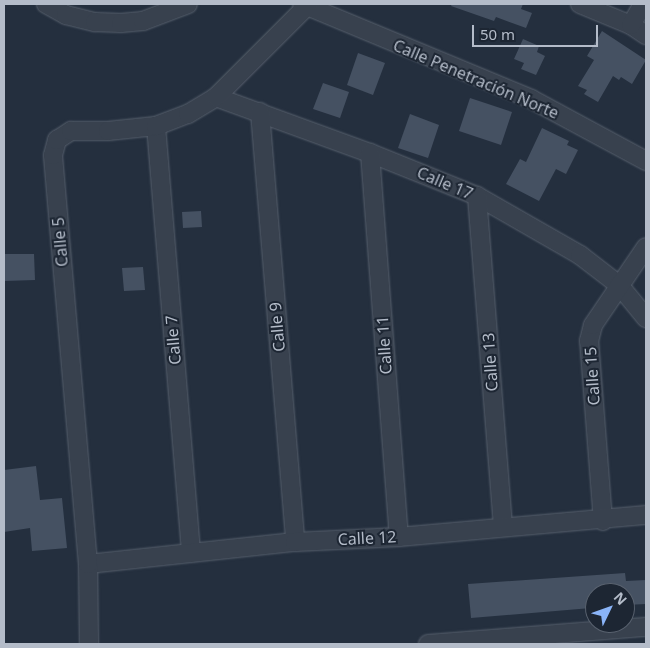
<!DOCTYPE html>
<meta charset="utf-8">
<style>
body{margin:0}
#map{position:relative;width:650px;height:648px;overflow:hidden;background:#242f3e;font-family:"Noto Sans",sans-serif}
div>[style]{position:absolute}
.building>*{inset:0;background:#455162}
.roads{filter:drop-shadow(0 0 1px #565f6c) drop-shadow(0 0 1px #565f6c)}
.street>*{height:18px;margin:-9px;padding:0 9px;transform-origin:9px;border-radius:9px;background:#38414e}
span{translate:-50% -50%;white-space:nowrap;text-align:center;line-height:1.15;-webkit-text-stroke:4px #1d2633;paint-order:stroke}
.street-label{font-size:16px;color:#b4bcc9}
.frame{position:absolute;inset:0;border:5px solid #b4bcc9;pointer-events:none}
.north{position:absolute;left:585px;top:583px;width:50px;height:50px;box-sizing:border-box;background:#1d2633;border:1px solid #59626f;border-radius:50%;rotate:48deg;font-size:14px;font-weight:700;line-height:20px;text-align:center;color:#b4bcc9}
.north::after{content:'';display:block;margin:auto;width:18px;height:22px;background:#8ab4f8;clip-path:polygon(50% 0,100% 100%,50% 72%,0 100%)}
.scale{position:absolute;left:472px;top:25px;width:126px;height:22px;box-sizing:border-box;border:2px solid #b4bcc9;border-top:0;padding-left:6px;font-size:15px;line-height:18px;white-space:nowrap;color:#b4bcc9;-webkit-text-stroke:4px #1d2633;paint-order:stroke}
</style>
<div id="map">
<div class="building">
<div style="clip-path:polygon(452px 4px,523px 4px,521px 9px,532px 13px,526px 28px,496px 17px,494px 21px,451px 6px)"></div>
<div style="clip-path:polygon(602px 31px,646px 60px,632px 84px,621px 77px,619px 80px,613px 76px,598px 102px,584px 94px,587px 90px,578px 86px,594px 60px,587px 56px)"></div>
<div style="clip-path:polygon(523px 39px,539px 46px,537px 52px,545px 56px,536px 75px,521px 69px,524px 63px,514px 59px)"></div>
<div style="clip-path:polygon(358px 53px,385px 63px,373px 95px,347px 85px)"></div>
<div style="clip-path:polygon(323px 83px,349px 92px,340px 118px,313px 109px)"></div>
<div style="clip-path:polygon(470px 98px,512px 112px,501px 145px,459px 131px)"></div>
<div style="clip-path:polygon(410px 114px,439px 125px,428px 158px,398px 148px)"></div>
<div style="clip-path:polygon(542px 128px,569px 141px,567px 145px,578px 150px,566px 174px,556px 169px,539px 201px,506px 184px,520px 159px,526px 162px)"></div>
<div style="clip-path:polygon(201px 211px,202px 227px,183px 228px,182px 212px)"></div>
<div style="clip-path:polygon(4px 254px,34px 254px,35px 280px,4px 281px)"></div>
<div style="clip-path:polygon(143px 267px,145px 290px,124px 291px,122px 268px)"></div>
<div style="clip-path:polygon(36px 466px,40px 500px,62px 498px,67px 548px,32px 551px,30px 528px,4px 532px,4px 470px)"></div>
<div style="clip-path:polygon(625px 573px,626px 581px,646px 580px,646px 604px,625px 605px,625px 593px,595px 593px,595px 606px,591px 608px,471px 618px,468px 584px)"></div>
</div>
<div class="roads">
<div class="street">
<div style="left:46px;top:4px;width:23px;rotate:29deg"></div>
<div style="left:66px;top:15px;width:30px;rotate:14deg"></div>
<div style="left:95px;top:22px;width:26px;rotate:2deg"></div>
<div style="left:121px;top:23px;width:22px;rotate:-5deg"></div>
<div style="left:143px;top:21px;width:48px;rotate:-20.7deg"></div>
<div style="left:302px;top:4px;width:248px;rotate:22.5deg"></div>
<div style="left:531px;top:99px;width:131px;rotate:28.3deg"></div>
<div style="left:580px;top:4px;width:55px;rotate:22.4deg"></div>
<div style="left:631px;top:25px;width:18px;rotate:34deg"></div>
<div style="left:631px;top:25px;width:24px;rotate:-60deg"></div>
<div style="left:216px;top:97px;width:164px;rotate:20deg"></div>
<div style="left:370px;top:153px;width:115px;rotate:21.9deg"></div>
<div style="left:477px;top:196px;width:119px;rotate:29.8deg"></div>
<div style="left:580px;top:255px;width:49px;rotate:37.6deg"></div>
<div style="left:619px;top:285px;width:43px;rotate:50.7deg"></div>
<div style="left:260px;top:112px;width:431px;rotate:85.3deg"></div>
<div style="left:156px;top:126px;width:428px;rotate:85.3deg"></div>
<div style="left:370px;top:153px;width:385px;rotate:85.7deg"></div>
<div style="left:477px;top:196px;width:332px;rotate:85.5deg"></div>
<div style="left:603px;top:521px;width:181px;rotate:-94.4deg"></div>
<div style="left:589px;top:341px;width:16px;rotate:-76deg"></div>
<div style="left:593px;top:325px;width:94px;rotate:-55.8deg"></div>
<div style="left:88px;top:564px;width:208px;rotate:-6.1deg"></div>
<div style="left:295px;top:542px;width:104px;rotate:-2.8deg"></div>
<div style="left:399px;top:537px;width:248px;rotate:-5.1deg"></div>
<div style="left:89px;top:644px;width:80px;rotate:-90.7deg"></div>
<div style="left:88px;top:564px;width:410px;rotate:-94.9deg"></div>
<div style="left:53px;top:155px;width:16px;rotate:-75deg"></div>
<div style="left:57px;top:140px;width:17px;rotate:-33deg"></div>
<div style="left:71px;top:131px;width:37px"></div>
<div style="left:108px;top:131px;width:48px;rotate:-5.9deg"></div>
<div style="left:156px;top:126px;width:34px;rotate:-21deg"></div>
<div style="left:188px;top:114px;width:33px;rotate:-31deg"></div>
<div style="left:216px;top:97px;width:132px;rotate:-45deg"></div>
<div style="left:428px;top:644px;width:219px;rotate:-4.5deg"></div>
</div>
</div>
<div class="street-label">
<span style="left:476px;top:79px;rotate:23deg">Calle Penetración Norte</span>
<span style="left:445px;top:183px;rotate:23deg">Calle 17</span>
<span style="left:60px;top:242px;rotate:-95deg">Calle 5</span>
<span style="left:277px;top:327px;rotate:-95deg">Calle 9</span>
<span style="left:173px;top:340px;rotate:-95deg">Calle 7</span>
<span style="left:384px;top:345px;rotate:-94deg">Calle 11</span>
<span style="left:490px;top:362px;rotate:-94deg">Calle 13</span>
<span style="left:592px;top:376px;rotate:-94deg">Calle 15</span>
<span style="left:367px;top:538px;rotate:-3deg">Calle 12</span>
</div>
<div class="frame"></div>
<div class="north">N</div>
<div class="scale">50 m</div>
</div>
